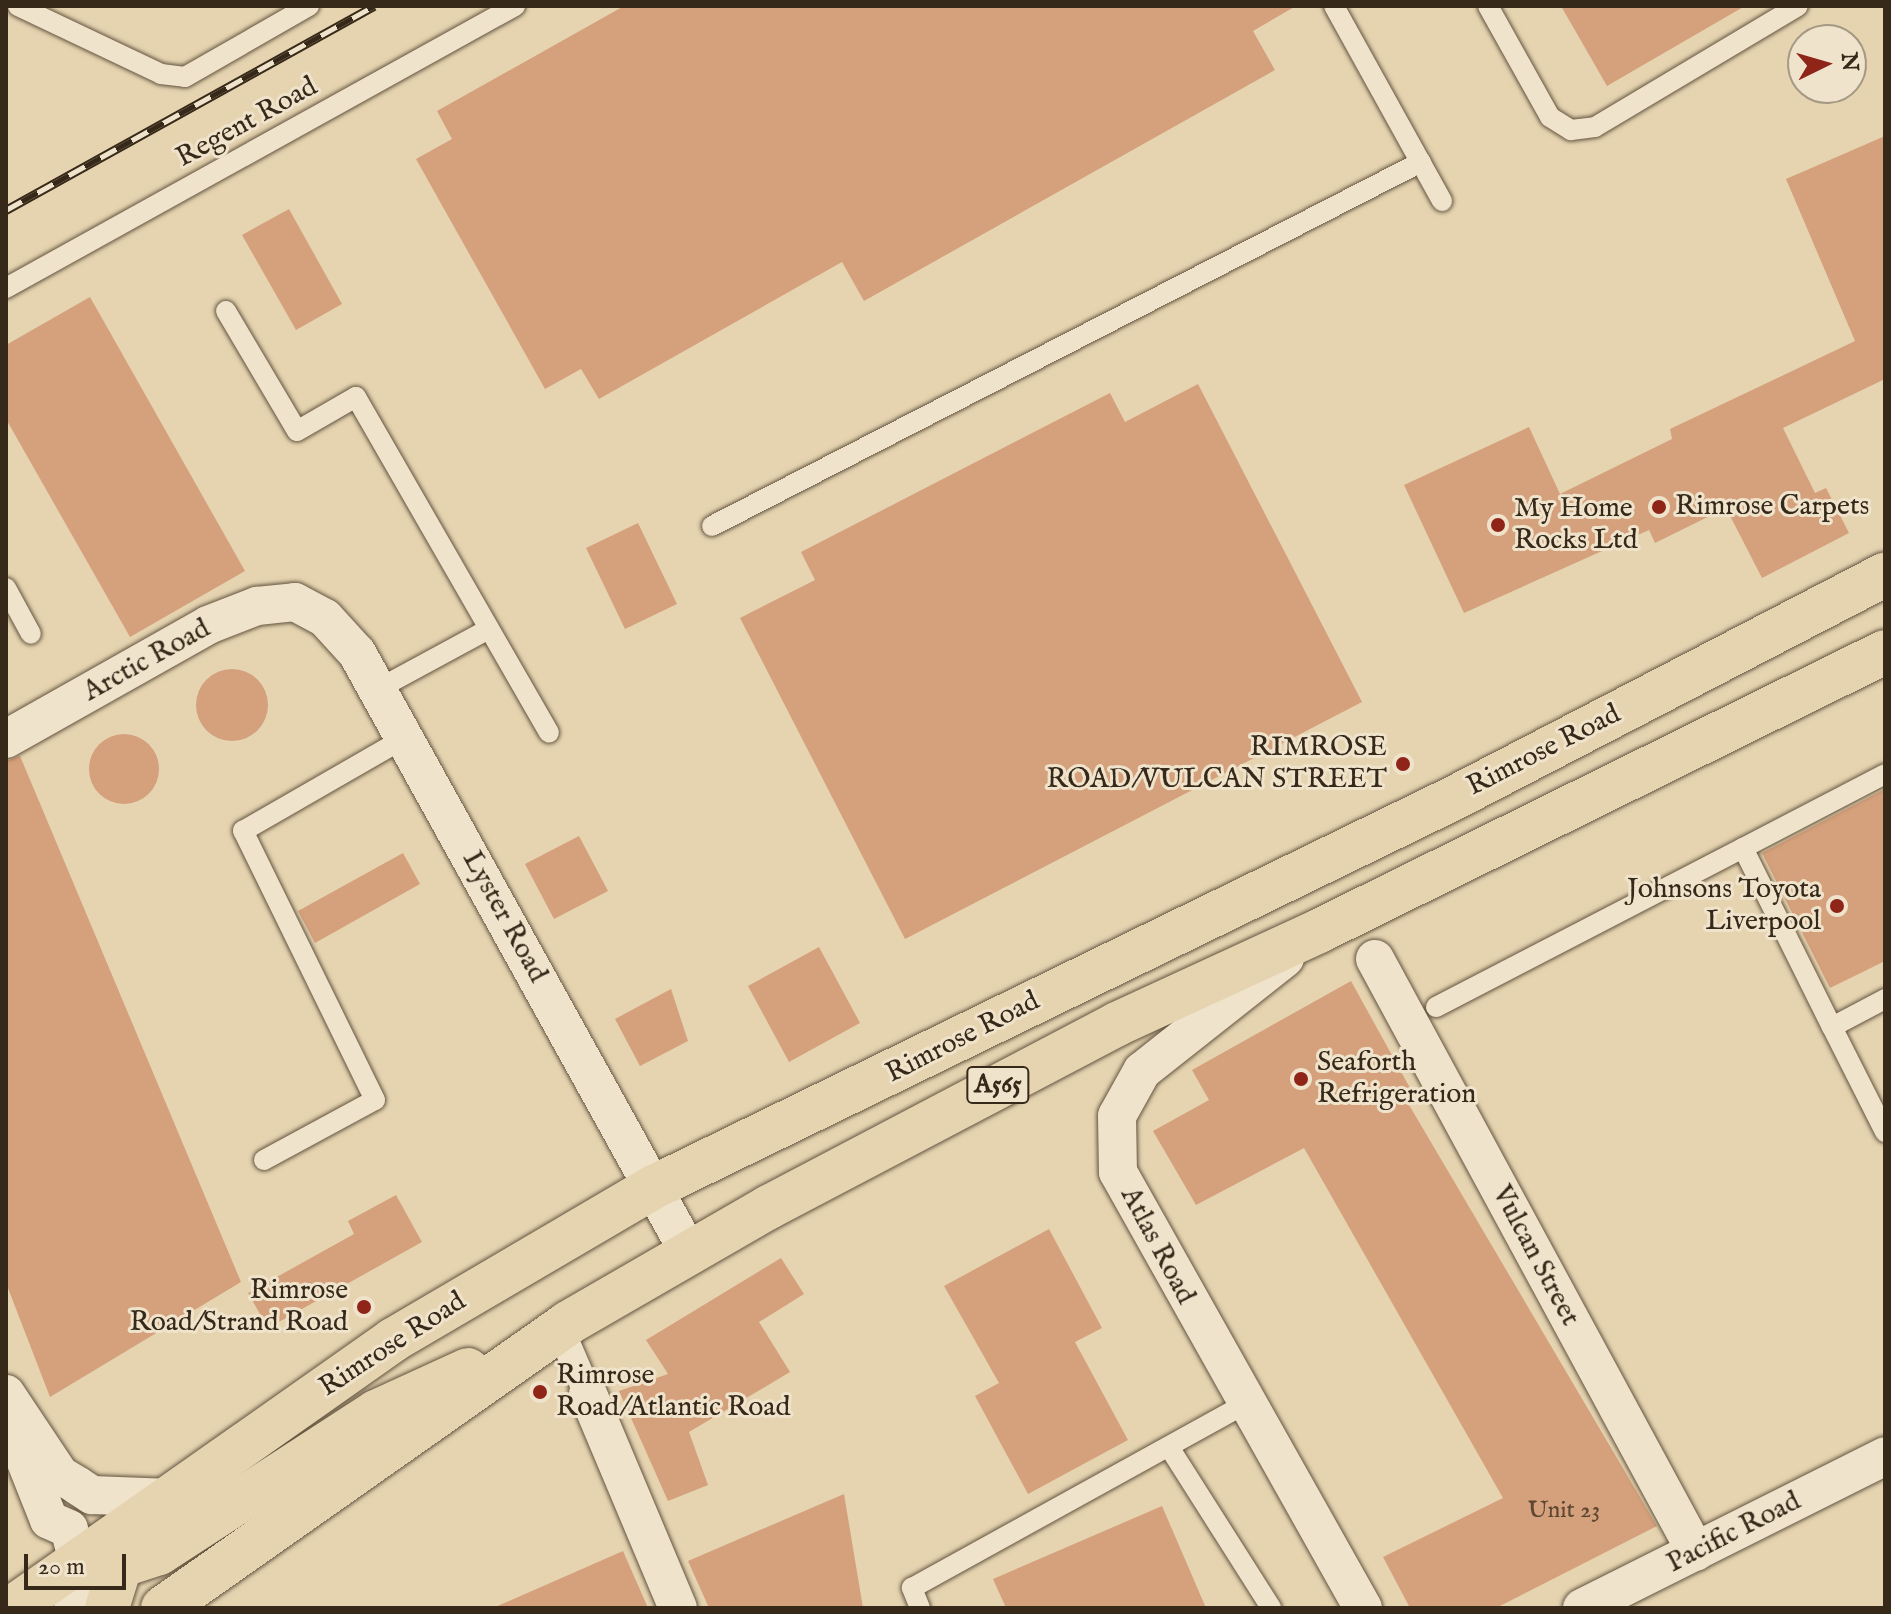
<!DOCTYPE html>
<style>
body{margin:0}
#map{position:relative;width:1891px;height:1614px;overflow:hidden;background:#e6d4b1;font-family:"IM FELL English",serif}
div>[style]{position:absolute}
.building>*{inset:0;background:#d5a07c}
.round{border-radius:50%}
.roads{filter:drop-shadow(0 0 2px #63543f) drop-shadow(0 0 2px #63543f)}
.service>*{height:20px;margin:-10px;padding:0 10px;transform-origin:10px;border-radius:10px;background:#efe3cc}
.pedestrian>*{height:28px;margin:-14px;padding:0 14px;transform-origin:14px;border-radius:14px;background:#efe3cc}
.minor>*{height:38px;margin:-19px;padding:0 19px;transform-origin:19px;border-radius:19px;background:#efe3cc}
.primary>*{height:44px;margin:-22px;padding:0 22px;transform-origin:22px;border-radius:22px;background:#e6d4b1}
.trunk>*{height:44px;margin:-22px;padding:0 22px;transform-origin:22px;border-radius:22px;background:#e6d4b1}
.rail>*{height:9px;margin-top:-4.5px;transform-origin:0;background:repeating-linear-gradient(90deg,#efe3cc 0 18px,#372919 0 36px);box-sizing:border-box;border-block:2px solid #372919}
.dots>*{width:22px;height:22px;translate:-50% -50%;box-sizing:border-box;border:4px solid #efe3cc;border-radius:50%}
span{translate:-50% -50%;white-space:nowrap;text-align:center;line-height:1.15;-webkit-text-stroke:6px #efe3cc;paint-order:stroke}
.number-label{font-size:24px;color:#5e4732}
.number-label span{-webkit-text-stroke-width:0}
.shield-label span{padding:2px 6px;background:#efe3cc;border:2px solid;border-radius:6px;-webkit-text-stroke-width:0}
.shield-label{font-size:26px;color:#372919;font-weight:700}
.street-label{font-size:28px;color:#372919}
.poi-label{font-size:28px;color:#372919}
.left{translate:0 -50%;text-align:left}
.right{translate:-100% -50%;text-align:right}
.frame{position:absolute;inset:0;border:8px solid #372919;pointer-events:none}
.north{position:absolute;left:1787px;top:24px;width:80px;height:80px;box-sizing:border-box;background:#efe3cc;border:2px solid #a59984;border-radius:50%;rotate:85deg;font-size:22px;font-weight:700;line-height:32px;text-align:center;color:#372919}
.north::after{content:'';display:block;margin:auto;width:28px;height:36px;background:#8f2418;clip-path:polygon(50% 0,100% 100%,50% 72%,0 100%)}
.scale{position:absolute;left:24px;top:1554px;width:102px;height:36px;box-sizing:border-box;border:4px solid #372919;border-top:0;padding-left:10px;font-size:24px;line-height:28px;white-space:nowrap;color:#372919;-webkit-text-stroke:6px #efe3cc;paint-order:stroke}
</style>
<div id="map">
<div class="building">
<div style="clip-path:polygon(624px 6px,1296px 6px,1253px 31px,1275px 70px,864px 301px,842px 262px,599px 399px,581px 369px,545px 389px,416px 159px,452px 139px,437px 111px)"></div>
<div style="clip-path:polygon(1561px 6px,1745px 6px,1607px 86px)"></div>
<div style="clip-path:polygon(1885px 136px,1885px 379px,1783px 428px,1815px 493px,1826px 488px,1849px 533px,1762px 578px,1726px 508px,1655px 543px,1649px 530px,1464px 613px,1404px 485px,1529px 427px,1560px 494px,1672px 439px,1670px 429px,1855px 341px,1786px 179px)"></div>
<div style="clip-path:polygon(289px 209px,342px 304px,296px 330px,242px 235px)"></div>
<div style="clip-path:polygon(90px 297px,245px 571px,130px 637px,6px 419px,6px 345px)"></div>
<div style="clip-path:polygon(1198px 384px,1362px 702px,905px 939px,740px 618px,815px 580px,801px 552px,1110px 393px,1125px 422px)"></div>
<div style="clip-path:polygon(638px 523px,677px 604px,625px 629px,586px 548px)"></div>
<div class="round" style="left:196px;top:669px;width:72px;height:72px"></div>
<div class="round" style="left:89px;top:734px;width:70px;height:70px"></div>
<div style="clip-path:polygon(20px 756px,241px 1282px,50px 1397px,6px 1283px,6px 761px)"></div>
<div style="clip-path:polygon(1885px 789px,1885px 961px,1830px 988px,1762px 853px)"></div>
<div style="clip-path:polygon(579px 836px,608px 891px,554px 919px,525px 864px)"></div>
<div style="clip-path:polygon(403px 853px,420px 884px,315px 943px,298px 911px)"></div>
<div style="clip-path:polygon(819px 947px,860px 1023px,789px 1062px,748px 986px)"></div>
<div style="clip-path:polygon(1351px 981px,1410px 1088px,1402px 1093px,1657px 1526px,1496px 1608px,1410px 1608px,1383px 1557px,1503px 1498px,1304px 1148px,1196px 1205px,1153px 1131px,1209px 1100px,1192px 1070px)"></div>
<div style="clip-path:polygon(671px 989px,688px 1041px,640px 1066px,615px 1019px)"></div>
<div style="clip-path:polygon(396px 1195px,422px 1242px,268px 1328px,248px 1293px,354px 1234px,348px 1221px)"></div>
<div style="clip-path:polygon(1049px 1229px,1102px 1328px,1075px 1342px,1128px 1440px,1028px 1494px,975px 1396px,999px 1383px,944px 1286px)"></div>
<div style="clip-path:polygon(781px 1258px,804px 1294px,759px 1322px,790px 1372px,689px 1432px,708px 1485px,668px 1501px,619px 1391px,668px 1374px,646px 1340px)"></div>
<div style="clip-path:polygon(844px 1494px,863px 1608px,709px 1608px,688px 1561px)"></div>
<div style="clip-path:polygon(1162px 1506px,1206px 1608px,1006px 1608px,993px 1579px)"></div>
<div style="clip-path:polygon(623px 1551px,648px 1608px,493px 1608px)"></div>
</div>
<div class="roads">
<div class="service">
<div style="left:18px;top:6px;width:158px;rotate:25.4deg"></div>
<div style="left:161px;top:74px;width:24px;rotate:7deg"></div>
<div style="left:185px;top:77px;width:143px;rotate:-29.8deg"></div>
<div style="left:1334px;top:6px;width:223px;rotate:61deg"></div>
<div style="left:1488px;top:6px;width:127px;rotate:60.8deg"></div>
<div style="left:1550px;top:117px;width:25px;rotate:32deg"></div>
<div style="left:1571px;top:130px;width:24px;rotate:-7deg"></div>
<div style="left:1595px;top:127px;width:236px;rotate:-30.8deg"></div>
<div style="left:6px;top:288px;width:582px;rotate:-28.99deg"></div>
<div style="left:226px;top:311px;width:139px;rotate:59.4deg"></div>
<div style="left:297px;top:431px;width:68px;rotate:-30deg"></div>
<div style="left:356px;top:397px;width:387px;rotate:60.1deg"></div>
<div style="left:712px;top:526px;width:797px;rotate:-27.18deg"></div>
<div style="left:6px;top:588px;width:52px;rotate:61.5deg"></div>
<div style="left:378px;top:689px;width:126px;rotate:-28.4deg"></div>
<div style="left:1743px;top:848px;width:160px;rotate:-27.5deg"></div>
<div style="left:1436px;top:1007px;width:346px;rotate:-27.4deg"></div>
<div style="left:1743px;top:848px;width:200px;rotate:63.6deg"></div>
<div style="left:1832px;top:1027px;width:60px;rotate:-27.8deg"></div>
<div style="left:1832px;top:1027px;width:118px;rotate:63.2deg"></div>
<div style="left:264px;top:1160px;width:126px;rotate:-28.4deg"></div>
<div style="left:375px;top:1100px;width:300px;rotate:-116.1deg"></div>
<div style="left:243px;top:831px;width:187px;rotate:-29.9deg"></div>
<div style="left:1169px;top:1447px;width:191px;rotate:57.6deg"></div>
<div style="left:920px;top:1608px;width:22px;rotate:-112deg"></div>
<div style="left:912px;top:1588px;width:381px;rotate:-28.9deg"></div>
</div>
<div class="pedestrian">
<div style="left:560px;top:1329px;width:71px;rotate:66.7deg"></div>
</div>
<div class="minor">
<div style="left:6px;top:739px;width:232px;rotate:-29.4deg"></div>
<div style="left:208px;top:625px;width:53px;rotate:-21.2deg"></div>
<div style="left:257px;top:606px;width:38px;rotate:-6deg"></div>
<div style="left:295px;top:602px;width:34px;rotate:28deg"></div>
<div style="left:325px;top:618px;width:47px;rotate:47.6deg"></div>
<div style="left:357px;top:653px;width:686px;rotate:61.04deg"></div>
<div style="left:1285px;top:958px;width:182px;rotate:141.7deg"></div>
<div style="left:1142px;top:1071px;width:51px;rotate:119.1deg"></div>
<div style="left:1117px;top:1116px;width:56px;rotate:89deg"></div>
<div style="left:1118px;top:1172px;width:500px;rotate:60.67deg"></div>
<div style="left:1375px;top:959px;width:674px;rotate:61.57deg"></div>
<div style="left:6px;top:1394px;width:97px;rotate:56.3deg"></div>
<div style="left:60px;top:1475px;width:21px;rotate:31deg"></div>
<div style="left:78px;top:1486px;width:17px;rotate:33deg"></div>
<div style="left:92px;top:1495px;width:79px;rotate:2.2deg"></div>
<div style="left:588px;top:1394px;width:232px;rotate:67.2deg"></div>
<div style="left:12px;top:1427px;width:100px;rotate:68.3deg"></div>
<div style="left:49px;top:1520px;width:22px;rotate:24deg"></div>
<div style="left:72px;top:1539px;width:27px;rotate:75deg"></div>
<div style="left:79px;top:1565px;width:43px;rotate:97.9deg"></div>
<div style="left:1582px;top:1608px;width:339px;rotate:-26.6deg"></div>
</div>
<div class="primary">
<div style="left:107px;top:1608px;width:77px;rotate:-72.7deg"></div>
</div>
<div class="trunk">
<div style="left:79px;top:1565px;width:37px;rotate:3deg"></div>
<div style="left:116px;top:1567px;width:45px;rotate:-18deg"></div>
<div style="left:159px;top:1553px;width:259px;rotate:-33deg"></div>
<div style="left:376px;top:1412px;width:101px;rotate:-24.5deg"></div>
<div style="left:12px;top:1608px;width:466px;rotate:-35.1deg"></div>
<div style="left:393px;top:1340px;width:303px;rotate:-30.4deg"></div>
<div style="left:654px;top:1187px;width:892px;rotate:-25.93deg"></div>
<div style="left:1456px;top:797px;width:483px;rotate:-27.4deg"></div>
<div style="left:163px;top:1608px;width:495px;rotate:-35.1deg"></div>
<div style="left:568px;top:1323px;width:232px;rotate:-30deg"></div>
<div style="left:769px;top:1207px;width:393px;rotate:-27.7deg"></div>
<div style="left:1117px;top:1024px;width:222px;rotate:-24.7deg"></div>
<div style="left:1319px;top:931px;width:631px;rotate:-26.24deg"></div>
</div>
</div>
<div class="rail">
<div style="left:6px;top:210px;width:421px;rotate:-29deg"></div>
</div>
<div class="dots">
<div style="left:1659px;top:507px;background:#8f2418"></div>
<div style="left:1498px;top:525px;background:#8f2418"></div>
<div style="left:1403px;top:764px;background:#8f2418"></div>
<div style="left:1837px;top:906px;background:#8f2418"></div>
<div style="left:1301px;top:1079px;background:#8f2418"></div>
<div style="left:364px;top:1307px;background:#8f2418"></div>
<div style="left:540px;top:1392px;background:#8f2418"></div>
</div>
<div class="number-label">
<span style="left:1564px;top:1511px">Unit 23</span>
</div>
<div class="shield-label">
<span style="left:998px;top:1085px">A565</span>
</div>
<div class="street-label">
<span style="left:247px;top:123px;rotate:-29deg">Regent Road</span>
<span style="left:147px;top:661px;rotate:-29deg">Arctic Road</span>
<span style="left:1544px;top:751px;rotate:-27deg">Rimrose Road</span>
<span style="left:504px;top:917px;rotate:61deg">Lyster Road</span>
<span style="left:963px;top:1038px;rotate:-27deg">Rimrose Road</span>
<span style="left:1157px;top:1246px;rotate:62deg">Atlas Road</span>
<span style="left:1535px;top:1256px;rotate:62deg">Vulcan Street</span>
<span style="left:393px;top:1345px;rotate:-33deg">Rimrose Road</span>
<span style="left:1734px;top:1533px;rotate:-27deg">Pacific Road</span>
</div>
<div class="poi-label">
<span class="left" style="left:1675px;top:507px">Rimrose Carpets</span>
<span class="left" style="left:1514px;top:525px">My Home<br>Rocks Ltd</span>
<span class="right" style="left:1387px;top:764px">RIMROSE<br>ROAD/VULCAN STREET</span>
<span class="right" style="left:1821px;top:906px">Johnsons Toyota<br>Liverpool</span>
<span class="left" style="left:1317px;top:1079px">Seaforth<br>Refrigeration</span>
<span class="right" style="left:348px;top:1307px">Rimrose<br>Road/Strand Road</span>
<span class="left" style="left:556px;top:1392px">Rimrose<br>Road/Atlantic Road</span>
</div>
<div class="frame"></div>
<div class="north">N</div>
<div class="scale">20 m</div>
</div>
